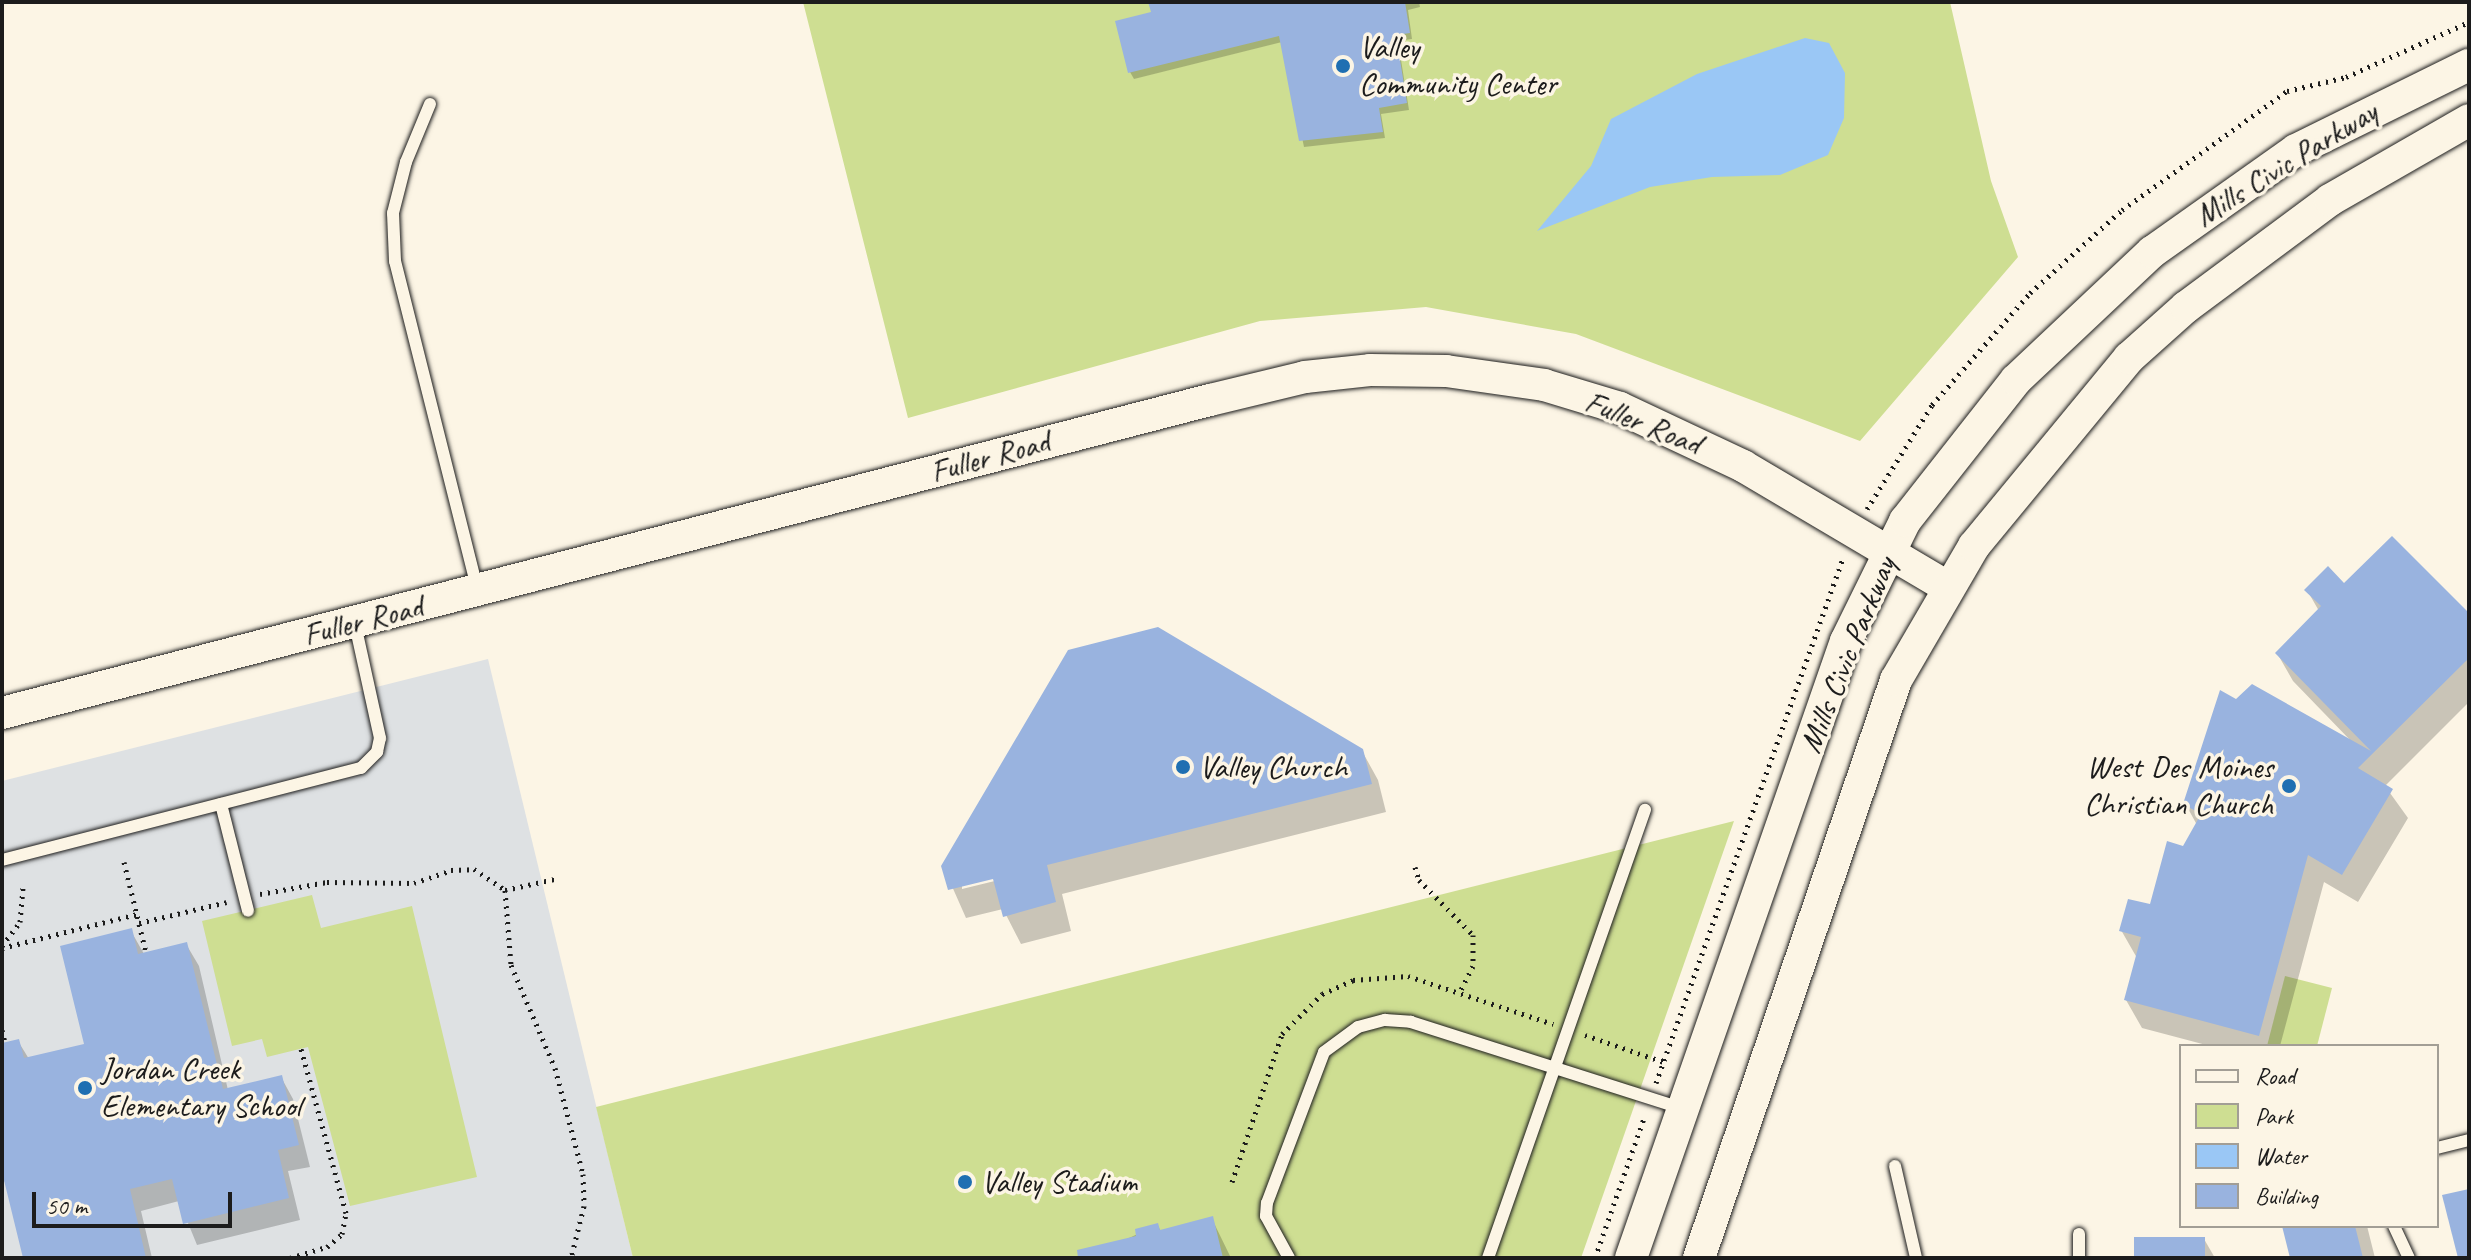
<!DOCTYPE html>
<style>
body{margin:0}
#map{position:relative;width:2471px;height:1260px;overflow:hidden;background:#fcf5e5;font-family:Caveat,sans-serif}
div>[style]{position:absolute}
.built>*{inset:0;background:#dee1e3}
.green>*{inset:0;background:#cede92}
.water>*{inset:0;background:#9ac7f5}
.shadow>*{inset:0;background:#0003}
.building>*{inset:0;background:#99b3df}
.path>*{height:5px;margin-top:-2.5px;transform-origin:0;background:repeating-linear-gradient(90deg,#1c1c1c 0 2px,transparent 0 8px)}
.roads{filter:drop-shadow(0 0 2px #1c1c1c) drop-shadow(0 0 2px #1c1c1c)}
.lane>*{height:12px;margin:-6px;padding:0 6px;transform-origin:6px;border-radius:6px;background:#fcf5e5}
.secondary>*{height:32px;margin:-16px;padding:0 16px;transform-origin:16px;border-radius:16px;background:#fcf5e5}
.dots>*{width:22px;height:22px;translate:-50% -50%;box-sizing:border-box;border:4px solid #fcf5e5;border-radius:50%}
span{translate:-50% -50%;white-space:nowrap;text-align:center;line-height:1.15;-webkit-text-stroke:7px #fcf5e5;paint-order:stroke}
.poi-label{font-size:32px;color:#1c1c1c}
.left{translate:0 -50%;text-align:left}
.right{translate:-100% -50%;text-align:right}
.street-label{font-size:32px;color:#1c1c1c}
.frame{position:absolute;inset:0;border:4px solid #1c1c1c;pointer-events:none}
.legend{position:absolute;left:2179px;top:1044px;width:260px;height:184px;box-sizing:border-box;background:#fcf5e5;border:2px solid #a29e95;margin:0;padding:10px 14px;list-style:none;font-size:24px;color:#1c1c1c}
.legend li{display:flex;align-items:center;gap:16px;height:40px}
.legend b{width:40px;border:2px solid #a29e95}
.scale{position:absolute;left:32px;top:1192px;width:200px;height:36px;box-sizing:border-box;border:4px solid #1c1c1c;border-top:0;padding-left:10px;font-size:24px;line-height:28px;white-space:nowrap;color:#1c1c1c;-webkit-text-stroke:6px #fcf5e5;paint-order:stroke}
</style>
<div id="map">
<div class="built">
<div style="clip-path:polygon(488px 659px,633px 1258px,2px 1258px,2px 781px)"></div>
</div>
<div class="green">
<div style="clip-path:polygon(803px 2px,1950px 2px,1991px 181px,2018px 257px,1860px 441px,1576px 334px,1426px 307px,1260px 321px,908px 418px)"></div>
<div style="clip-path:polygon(1734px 821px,1581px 1258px,633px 1258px,596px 1107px)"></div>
<div style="clip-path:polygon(312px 895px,321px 928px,412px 906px,477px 1177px,350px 1206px,308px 1047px,267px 1057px,262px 1039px,232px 1046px,202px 921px)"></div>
<div style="clip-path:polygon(2285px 976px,2332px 988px,2317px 1046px,2267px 1046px)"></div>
</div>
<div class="water">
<div style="clip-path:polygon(1805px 38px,1829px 43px,1845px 73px,1844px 118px,1828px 155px,1780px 175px,1712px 177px,1650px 187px,1537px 231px,1591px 166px,1611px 119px,1697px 74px)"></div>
</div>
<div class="shadow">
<div style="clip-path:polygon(1150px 2px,1419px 2px,1420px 7px,1408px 10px,1412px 39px,1398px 41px,1409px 110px,1381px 114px,1385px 138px,1304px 147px,1282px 42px,1134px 79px,1130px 72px,1153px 14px)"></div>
<div style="clip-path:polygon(2344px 586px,2469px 616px,2469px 702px,2385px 786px,2408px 818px,2358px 902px,2324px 882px,2280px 1046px,2210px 1046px,2142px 1028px,2126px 1000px,2137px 958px,2121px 930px,2151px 907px,2197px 825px,2185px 803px,2236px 701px,2352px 742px,2293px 681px,2277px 653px,2319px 611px,2307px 590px)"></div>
<div style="clip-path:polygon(evenodd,1158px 629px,1362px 751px,1378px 780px,1386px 812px,1062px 894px,1071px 931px,1021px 944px,1003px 909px,966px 918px,943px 866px,1069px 652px,1158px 629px,1002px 875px,1003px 879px,962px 889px,962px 885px,1002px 875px)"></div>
<div style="clip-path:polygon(131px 931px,144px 954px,186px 944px,199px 966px,228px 1090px,281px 1077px,293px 1099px,310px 1167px,288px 1171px,300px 1220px,197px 1245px,179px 1201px,141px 1211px,152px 1258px,25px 1258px,6px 1181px,2px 1182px,2px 1045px,18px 1041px,29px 1059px,86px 1045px)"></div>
<div style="clip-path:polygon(1212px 1219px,1231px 1258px,1086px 1258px,1157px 1225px,1161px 1231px)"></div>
<div style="clip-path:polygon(2284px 1226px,2367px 1226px,2375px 1258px,2292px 1258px)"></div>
<div style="clip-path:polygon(2204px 1239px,2215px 1258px,2136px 1258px)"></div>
</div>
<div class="building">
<div style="clip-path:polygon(1148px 2px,1405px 2px,1410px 33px,1396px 35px,1407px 103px,1379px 108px,1383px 132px,1299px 141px,1279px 36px,1128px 73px,1115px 21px,1151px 12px)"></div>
<div style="clip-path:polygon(2392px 536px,2469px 613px,2469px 658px,2358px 768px,2393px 789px,2342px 875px,2308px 855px,2259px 1036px,2124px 1000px,2141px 937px,2119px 931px,2128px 899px,2150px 904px,2167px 841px,2183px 846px,2201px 814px,2183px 804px,2220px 690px,2236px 699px,2252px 684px,2371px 751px,2275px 653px,2321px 606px,2304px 590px,2328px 566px,2344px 583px)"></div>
<div style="clip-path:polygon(1158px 627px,1363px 749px,1372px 784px,1047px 865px,1056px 902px,1003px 917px,993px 879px,948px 890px,941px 866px,1068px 650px)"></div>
<div style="clip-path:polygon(132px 928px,138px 954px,187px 942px,223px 1089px,282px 1075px,299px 1145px,278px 1150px,289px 1198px,183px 1224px,172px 1179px,130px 1189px,146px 1258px,23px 1258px,2px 1172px,2px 1043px,19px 1039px,24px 1058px,84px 1044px,60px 946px)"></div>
<div style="clip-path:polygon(2469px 1189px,2469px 1258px,2458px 1258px,2442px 1195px)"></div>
<div style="clip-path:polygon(1213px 1216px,1223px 1258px,1078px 1258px,1077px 1250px,1136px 1236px,1135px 1229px,1158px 1223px,1160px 1230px)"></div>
<div style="clip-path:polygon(2282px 1226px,2355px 1226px,2363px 1258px,2290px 1258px)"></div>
<div style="clip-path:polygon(2134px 1237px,2205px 1237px,2205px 1258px,2134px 1258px)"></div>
</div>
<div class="path">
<div style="left:1867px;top:509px;width:123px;rotate:-58deg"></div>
<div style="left:1932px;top:405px;width:149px;rotate:-48.8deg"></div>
<div style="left:2030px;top:293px;width:124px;rotate:-42.1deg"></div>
<div style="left:2122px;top:210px;width:203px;rotate:-35.8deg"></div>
<div style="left:2287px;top:91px;width:61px;rotate:-13.3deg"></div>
<div style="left:2346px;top:77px;width:135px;rotate:-24.1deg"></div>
<div style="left:124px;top:862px;width:93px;rotate:76.3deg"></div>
<div style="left:1415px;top:867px;width:14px;rotate:73deg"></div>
<div style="left:1419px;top:880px;width:77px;rotate:45.5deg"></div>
<div style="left:1473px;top:935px;width:31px;rotate:90deg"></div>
<div style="left:1473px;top:966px;width:29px;rotate:117deg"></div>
<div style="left:505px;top:890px;width:55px;rotate:-12.5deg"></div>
<div style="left:260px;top:894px;width:68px;rotate:-10.2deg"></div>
<div style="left:327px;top:882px;width:87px;rotate:0.7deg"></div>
<div style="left:414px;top:883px;width:39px;rotate:-19deg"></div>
<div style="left:451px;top:870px;width:23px;rotate:-2deg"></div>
<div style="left:474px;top:869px;width:37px;rotate:34deg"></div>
<div style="left:505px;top:890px;width:75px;rotate:85.4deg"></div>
<div style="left:511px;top:965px;width:112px;rotate:66.9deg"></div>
<div style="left:555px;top:1068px;width:110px;rotate:75.2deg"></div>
<div style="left:583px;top:1174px;width:32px;rotate:88deg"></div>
<div style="left:584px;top:1206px;width:54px;rotate:104deg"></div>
<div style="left:139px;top:923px;width:90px;rotate:-13.4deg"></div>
<div style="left:2px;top:946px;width:30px;rotate:-53deg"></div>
<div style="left:20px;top:922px;width:35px;rotate:-85deg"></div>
<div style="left:2px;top:948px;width:139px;rotate:-14.1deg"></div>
<div style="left:2px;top:1030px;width:13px;rotate:77deg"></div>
<div style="left:1585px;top:1035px;width:83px;rotate:18.9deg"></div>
<div style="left:1656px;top:1083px;width:557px;rotate:-70.39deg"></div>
<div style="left:1232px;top:1182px;width:156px;rotate:-71.3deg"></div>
<div style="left:1282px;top:1034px;width:57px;rotate:-45deg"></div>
<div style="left:1322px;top:994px;width:34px;rotate:-24deg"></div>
<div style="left:1353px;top:980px;width:55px;rotate:-4.2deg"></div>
<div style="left:1408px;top:976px;width:153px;rotate:18.3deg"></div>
<div style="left:290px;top:1258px;width:39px;rotate:-17deg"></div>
<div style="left:327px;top:1247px;width:20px;rotate:-41deg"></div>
<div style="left:342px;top:1234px;width:21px;rotate:-79deg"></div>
<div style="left:346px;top:1213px;width:171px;rotate:-105.3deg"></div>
<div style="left:1595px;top:1258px;width:151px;rotate:-70.7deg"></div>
</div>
<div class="roads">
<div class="lane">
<div style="left:430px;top:104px;width:63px;rotate:112.5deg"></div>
<div style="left:406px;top:162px;width:53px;rotate:104.3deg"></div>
<div style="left:393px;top:213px;width:48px;rotate:87.6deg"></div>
<div style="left:395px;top:261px;width:337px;rotate:75.9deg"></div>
<div style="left:221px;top:804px;width:110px;rotate:75.8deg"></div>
<div style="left:2px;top:860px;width:371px;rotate:-14.4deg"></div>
<div style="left:361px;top:768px;width:23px;rotate:-45deg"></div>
<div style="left:377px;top:752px;width:14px;rotate:-78deg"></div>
<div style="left:380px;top:738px;width:117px;rotate:-102.4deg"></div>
<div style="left:2437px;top:1148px;width:33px;rotate:-14deg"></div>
<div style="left:1895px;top:1166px;width:94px;rotate:77.1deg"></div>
<div style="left:2394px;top:1226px;width:35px;rotate:65deg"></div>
<div style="left:2079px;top:1234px;width:24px;rotate:90deg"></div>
<div style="left:1289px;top:1258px;width:48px;rotate:-118.7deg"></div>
<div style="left:1266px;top:1216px;width:13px;rotate:-86deg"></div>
<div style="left:1267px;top:1203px;width:161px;rotate:-69.3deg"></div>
<div style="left:1324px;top:1052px;width:42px;rotate:-36.3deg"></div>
<div style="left:1358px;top:1027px;width:28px;rotate:-15deg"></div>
<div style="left:1385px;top:1020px;width:26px;rotate:4deg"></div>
<div style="left:1411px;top:1022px;width:282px;rotate:17.7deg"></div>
<div style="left:1488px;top:1258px;width:475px;rotate:-70.7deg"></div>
</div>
<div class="secondary">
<div style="left:2px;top:713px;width:1248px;rotate:-14.53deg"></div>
<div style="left:1210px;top:400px;width:98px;rotate:-13.6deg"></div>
<div style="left:1305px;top:377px;width:65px;rotate:-6.1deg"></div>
<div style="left:1370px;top:370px;width:76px;rotate:0.8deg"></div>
<div style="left:1446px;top:371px;width:99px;rotate:8.1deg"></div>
<div style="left:1544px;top:385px;width:79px;rotate:16.8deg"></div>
<div style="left:1620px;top:408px;width:136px;rotate:25.2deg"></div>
<div style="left:1743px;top:466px;width:238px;rotate:30.6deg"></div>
<div style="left:1631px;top:1258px;width:653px;rotate:-70.79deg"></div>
<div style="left:1846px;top:641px;width:134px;rotate:-63.8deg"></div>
<div style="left:1905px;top:521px;width:179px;rotate:-51.8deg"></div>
<div style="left:2016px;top:380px;width:187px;rotate:-43.3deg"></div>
<div style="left:2152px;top:252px;width:176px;rotate:-35.3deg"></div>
<div style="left:2296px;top:150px;width:193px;rotate:-26.2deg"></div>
<div style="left:1699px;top:1258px;width:611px;rotate:-71.18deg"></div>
<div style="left:1896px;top:680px;width:155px;rotate:-59.8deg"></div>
<div style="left:1974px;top:546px;width:244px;rotate:-50.5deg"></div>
<div style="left:2129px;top:358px;width:76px;rotate:-41.8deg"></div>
<div style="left:2186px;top:307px;width:179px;rotate:-36.6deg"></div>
<div style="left:2330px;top:200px;width:160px;rotate:-29.9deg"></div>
</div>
</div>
<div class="dots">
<div style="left:1343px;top:66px;background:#1f6fb2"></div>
<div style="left:1183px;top:767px;background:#1f6fb2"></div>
<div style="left:2289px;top:786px;background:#1f6fb2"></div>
<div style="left:85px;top:1088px;background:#1f6fb2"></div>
<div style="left:965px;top:1182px;background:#1f6fb2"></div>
</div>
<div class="poi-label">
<span class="left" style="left:1359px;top:66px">Valley<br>Community Center</span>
<span class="left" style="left:1199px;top:767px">Valley Church</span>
<span class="right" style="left:2273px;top:786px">West Des Moines<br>Christian Church</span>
<span class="left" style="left:101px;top:1088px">Jordan Creek<br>Elementary School</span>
<span class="left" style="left:981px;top:1182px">Valley Stadium</span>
</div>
<div class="street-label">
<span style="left:2286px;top:164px;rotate:-32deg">Mills Civic Parkway</span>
<span style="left:1643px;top:423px;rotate:22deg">Fuller Road</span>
<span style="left:990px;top:457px;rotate:-15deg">Fuller Road</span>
<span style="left:363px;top:621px;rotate:-14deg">Fuller Road</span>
<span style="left:1848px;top:655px;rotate:-68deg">Mills Civic Parkway</span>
</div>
<div class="frame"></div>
<ul class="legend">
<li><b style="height:10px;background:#fcf5e5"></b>Road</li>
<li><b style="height:22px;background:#cede92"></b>Park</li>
<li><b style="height:22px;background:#9ac7f5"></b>Water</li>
<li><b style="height:22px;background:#99b3df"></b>Building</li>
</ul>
<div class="scale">50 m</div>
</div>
